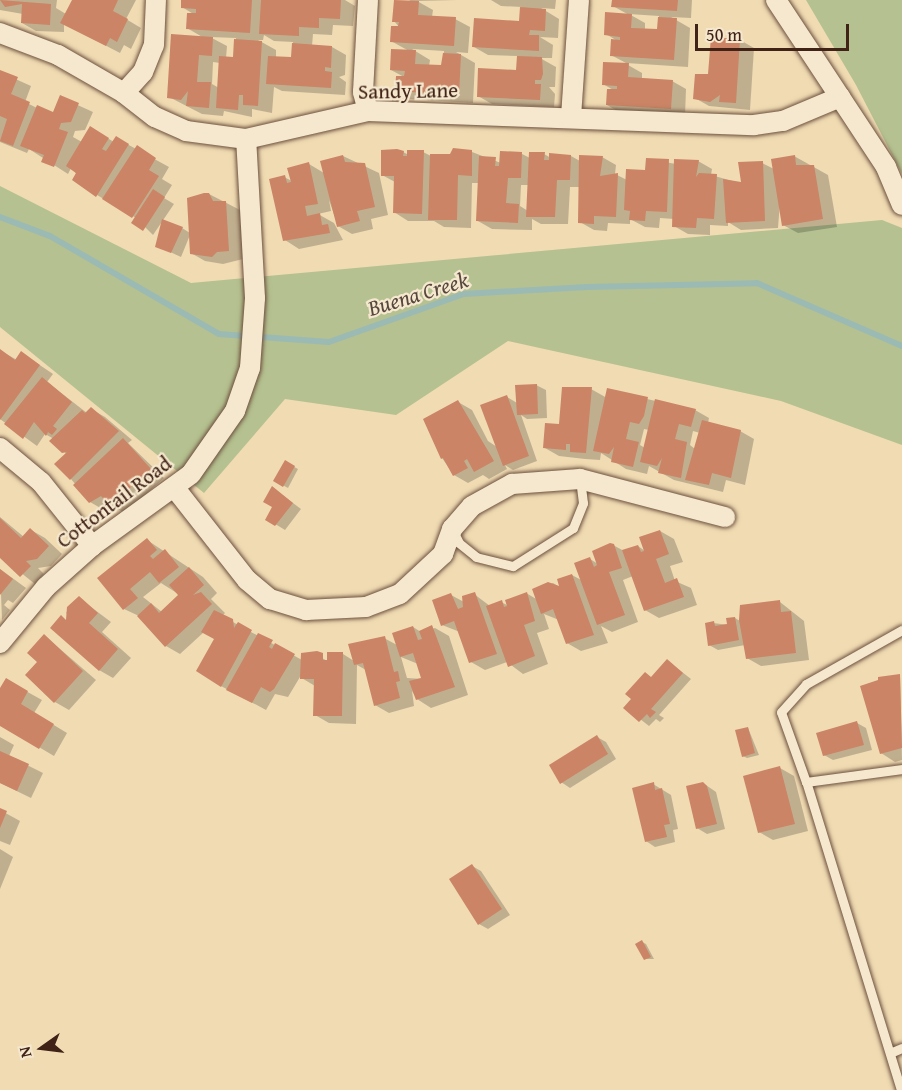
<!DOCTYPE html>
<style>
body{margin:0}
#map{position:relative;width:902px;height:1090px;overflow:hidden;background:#f0dbb3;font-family:"Gentium Book Plus",serif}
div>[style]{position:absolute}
.green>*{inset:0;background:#b5c190}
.shadow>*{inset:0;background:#0003}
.stream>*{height:6px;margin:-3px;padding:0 3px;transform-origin:3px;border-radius:3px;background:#9bbab4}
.building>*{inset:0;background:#cb8465}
.roads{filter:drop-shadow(0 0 2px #6c503d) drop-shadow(0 0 2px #6c503d)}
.lane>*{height:9px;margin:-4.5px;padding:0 4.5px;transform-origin:4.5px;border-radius:4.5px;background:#f5e8ce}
.street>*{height:20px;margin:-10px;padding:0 10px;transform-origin:10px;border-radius:10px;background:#f5e8ce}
span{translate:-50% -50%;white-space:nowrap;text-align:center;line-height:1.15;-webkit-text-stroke:4.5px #f5e8ce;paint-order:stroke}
.street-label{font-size:21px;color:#402216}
.water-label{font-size:22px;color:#57483e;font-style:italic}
.north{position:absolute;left:12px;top:1018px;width:60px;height:60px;-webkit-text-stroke:4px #f5e8ce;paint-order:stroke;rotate:256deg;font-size:16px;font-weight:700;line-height:24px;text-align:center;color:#402216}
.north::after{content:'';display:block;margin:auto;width:21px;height:27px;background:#402216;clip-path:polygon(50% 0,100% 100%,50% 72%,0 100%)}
.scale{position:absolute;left:695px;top:24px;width:154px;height:27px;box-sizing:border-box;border:3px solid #402216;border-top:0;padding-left:8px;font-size:18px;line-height:21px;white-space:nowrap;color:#402216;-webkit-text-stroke:4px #f5e8ce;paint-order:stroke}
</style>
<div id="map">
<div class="green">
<div style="clip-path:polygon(806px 0,902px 0,902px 174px,856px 85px)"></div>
<div style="clip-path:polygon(0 186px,191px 283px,882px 220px,902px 228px,902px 445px,781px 401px,508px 341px,396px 415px,285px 399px,204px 493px,0 327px)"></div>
</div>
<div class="shadow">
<div style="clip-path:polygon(0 0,57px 0,56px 8px,66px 14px,73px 0,136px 0,126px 19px,141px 28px,131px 49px,124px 45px,120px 53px,64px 24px,64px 32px,36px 31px,22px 23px,23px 14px,0 10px)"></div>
<div style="clip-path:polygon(evenodd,183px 0,345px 0,355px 6px,353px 26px,333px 25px,332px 35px,313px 34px,312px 46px,332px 47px,346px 55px,345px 75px,339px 77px,346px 82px,345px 95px,282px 91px,274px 87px,272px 113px,252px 109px,252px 117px,224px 111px,223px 116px,202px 114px,169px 97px,204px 38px,187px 28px,195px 15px,182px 7px,183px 0,264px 35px,274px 41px,293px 42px,293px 58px,276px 58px,276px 50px,258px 40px,263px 40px,264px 35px,183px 0,210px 37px,236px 38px,235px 58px,226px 58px,227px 46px,210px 37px,183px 0,213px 62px,220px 63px,219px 88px,212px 84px,213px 62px)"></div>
<div style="clip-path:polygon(evenodd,409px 0,457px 0,417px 1px,433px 10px,432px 17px,455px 19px,470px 27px,468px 53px,456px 52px,475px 63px,473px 103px,410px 99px,396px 90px,406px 78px,391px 70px,409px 51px,391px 41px,400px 28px,394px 21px,412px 2px,409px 0,412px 49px,444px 51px,443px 67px,429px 66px,430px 60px,412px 49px)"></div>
<div style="clip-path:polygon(491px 0,556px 0,555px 9px,541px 8px,559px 19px,558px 38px,540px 37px,553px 45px,552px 58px,540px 58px,556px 67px,555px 87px,549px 87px,555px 94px,554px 107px,492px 104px,478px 96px,518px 72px,518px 56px,488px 55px,474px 47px,521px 22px,522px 7px,501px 6px)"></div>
<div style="clip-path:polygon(evenodd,613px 0,692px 0,691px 18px,671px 17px,690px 28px,688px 67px,626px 63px,611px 55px,619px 42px,606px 34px,629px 15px,613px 6px,613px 0,629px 14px,659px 16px,658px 31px,645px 30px,645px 23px,629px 14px)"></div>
<div style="clip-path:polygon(740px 40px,754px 48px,750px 110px,709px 106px,695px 98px)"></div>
<div style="clip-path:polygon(628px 65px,642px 73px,642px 80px,672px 81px,686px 89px,685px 116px,621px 113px,607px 105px,615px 91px,603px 84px)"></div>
<div style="clip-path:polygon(0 72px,31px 86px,25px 102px,37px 108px,54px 114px,60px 97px,93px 112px,85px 130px,75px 131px,73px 137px,82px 142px,104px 136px,114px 142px,116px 138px,169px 167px,162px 179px,172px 185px,164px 198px,174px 204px,153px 235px,136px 218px,97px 195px,71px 168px,68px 174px,29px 149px,27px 153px,0 142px)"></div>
<div style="clip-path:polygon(evenodd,403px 152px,409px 155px,423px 152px,431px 156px,472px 152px,501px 163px,522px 154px,530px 158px,544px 154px,551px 158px,571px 156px,580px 161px,602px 157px,616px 165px,615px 174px,627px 180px,647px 172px,647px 159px,676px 164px,698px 161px,712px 169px,711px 175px,743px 184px,762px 163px,774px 169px,794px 156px,828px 175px,837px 227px,798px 233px,783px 225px,780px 202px,778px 228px,741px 230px,728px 222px,728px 226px,710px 225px,710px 235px,688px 234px,674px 226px,674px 219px,660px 218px,659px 228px,645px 227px,630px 219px,630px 224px,608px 223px,607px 231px,594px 230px,580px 222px,580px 187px,570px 187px,568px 224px,541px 224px,532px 219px,532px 230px,492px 229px,478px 221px,480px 183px,472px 183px,471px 228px,444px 227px,434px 221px,408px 221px,394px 212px,395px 182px,382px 175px,403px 152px,521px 185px,529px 185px,528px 211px,520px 206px,521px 185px)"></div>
<div style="clip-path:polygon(343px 156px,379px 173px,388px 215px,371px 219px,373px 229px,352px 234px,338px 226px,329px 200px,331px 211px,318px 214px,334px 223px,343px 240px,299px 249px,285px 240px,284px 177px,292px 181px,309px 164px,324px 173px)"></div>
<div style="clip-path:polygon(209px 194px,240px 210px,243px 259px,223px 264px,205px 261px,191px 253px,190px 235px,181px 257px,157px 246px,182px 228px,190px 233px)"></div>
<div style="clip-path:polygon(1px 351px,17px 360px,22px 353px,53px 374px,47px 382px,87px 413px,91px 409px,105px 417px,132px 440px,128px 443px,164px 478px,125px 513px,112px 506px,104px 510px,90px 502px,71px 479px,67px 455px,54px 439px,45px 434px,37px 446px,0 419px)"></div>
<div style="clip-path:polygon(536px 385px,546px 390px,547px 418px,527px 419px,521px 415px,537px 461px,513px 470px,505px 465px,507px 469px,489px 479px,483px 475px,468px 483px,454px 475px,442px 458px,458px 402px,472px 410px,488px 441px,497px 447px,507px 397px,517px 403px)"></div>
<div style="clip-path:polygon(evenodd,591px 389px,607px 398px,647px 399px,695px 410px,709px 418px,708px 423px,740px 431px,754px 439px,745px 485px,726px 480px,723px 492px,674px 480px,649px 466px,647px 474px,626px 469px,601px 453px,600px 460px,585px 459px,559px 456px,545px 448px,591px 389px,644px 429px,649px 430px,645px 448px,640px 445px,644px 429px,591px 389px,693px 431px,700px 433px,695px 449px,690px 445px,693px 431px)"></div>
<div style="clip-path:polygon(285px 462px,298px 469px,288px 488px,275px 481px)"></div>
<div style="clip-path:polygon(273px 488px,301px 509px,285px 530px,267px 519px,274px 506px)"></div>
<div style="clip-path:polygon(0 517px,24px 537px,31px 530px,45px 538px,62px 554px,51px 566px,38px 568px,44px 574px,35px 584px,0 556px)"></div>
<div style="clip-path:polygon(660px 531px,674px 539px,683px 562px,670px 566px,675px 581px,691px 588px,697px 605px,659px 618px,645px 610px,633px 576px,623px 580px,638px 622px,612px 632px,601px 626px,608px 643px,581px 651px,567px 643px,559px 620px,544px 614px,549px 629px,537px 633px,548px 664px,523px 674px,507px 662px,485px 670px,471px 662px,460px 632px,442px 625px,451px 595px,464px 602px,474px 594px,490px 606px,501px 602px,509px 606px,526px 593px,538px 600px,534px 590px,553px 583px,561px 588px,572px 575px,583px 581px,590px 559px,598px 564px,613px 545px,624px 551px,638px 546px,645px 551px)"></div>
<div style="clip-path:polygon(evenodd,147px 540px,203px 577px,217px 593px,211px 599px,225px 613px,222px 616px,302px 660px,317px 655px,329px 662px,343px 654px,354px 661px,384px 638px,397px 645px,413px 627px,421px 632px,435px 628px,449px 636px,468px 695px,431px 708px,417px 699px,412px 691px,414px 706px,389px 713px,375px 705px,366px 670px,357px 665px,356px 724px,329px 723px,315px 715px,315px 686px,300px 677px,288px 697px,275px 694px,266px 710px,221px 686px,215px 639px,204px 632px,180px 654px,166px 646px,139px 616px,124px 609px,99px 579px,147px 540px,161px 583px,180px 595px,162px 612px,143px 597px,161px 583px,147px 540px,401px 657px,418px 664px,423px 679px,407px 678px,401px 657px)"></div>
<div style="clip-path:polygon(0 569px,26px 588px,13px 603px,8px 600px,4px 605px,10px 610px,2px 620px)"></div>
<div style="clip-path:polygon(79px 598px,111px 622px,102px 632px,131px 658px,113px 678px,99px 670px,68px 621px,71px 617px,66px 613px)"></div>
<div style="clip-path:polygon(780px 602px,804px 621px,809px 660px,761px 666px,747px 658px,745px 645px,718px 650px,709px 645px,713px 623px,729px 625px,735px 618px,740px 621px)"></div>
<div style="clip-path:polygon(45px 636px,96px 680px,69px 710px,55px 702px,39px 662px)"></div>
<div style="clip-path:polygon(668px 661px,691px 679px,659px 715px,664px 718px,660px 722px,656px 719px,649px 726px,626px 708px)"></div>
<div style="clip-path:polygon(900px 676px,902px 760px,895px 762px,881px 753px,889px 679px)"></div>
<div style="clip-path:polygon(6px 680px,42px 700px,34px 713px,67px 733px,54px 756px,0 724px,0 691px)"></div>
<div style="clip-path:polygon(857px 723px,866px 728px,872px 750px,833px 760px,824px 755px)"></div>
<div style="clip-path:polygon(748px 728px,759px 755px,747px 758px,743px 756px)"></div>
<div style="clip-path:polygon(0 737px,14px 745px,9px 756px,43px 773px,31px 798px,0 783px)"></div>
<div style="clip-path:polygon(597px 737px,606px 742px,616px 759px,570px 788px,561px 782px)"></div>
<div style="clip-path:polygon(780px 768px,794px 776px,808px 831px,773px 840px,759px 832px)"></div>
<div style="clip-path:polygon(703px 783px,716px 792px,725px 829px,707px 834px,697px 828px)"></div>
<div style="clip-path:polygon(653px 784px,671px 795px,678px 829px,673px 830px,675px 842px,655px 847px,646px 841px)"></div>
<div style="clip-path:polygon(0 810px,20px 821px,10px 845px,0 841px)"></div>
<div style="clip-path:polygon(0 849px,13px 857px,0 889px)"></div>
<div style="clip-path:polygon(472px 866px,481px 871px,510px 915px,488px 929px,479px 924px)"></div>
<div style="clip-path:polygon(642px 942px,646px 944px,654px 959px,645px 959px)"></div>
</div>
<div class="stream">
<div style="left:0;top:217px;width:53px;rotate:20.8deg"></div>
<div style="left:50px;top:236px;width:195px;rotate:30.1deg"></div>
<div style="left:219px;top:334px;width:110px;rotate:4.2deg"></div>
<div style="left:329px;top:342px;width:143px;rotate:-19.6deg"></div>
<div style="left:464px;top:294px;width:123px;rotate:-3.3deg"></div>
<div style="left:587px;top:287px;width:170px;rotate:-1.3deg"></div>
<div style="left:757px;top:283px;width:158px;rotate:23.5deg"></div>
</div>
<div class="building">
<div style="clip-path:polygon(0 0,51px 4px,50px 25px,21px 23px,22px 4px,5px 7px)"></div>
<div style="clip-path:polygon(72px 0,118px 0,113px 11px,128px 19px,117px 42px,110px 38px,106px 46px,60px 23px)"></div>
<div style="clip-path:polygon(181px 0,252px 0,250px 33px,186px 29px,187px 13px,196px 13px,196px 9px,181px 8px)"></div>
<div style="clip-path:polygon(261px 0,341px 0,340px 19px,319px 18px,319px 28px,299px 27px,299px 36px,259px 34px)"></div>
<div style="clip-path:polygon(394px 0,419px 1px,418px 15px,456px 17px,454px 46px,390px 42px,391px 26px,398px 26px,399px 22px,392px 22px)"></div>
<div style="clip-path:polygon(612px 0,678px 0,677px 11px,611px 7px)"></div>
<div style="clip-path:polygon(520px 7px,546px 9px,545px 31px,530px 30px,529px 35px,539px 35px,539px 51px,472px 47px,474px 18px,519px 21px)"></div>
<div style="clip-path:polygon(605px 12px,632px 14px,631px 28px,657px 29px,658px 17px,677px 18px,674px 60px,610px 56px,611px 39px,620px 40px,620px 37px,604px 35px)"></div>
<div style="clip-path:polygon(171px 34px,213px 37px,212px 56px,199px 55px,197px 82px,211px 82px,209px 108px,186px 106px,188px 91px,181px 100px,167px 98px)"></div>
<div style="clip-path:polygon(711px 37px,740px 39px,736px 103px,719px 102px,720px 95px,710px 102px,693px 99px,695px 74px,708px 74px)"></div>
<div style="clip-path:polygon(234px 39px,262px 41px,258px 106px,243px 105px,243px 95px,239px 95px,238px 110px,216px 108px,219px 56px,233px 57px)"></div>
<div style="clip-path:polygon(292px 43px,332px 46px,331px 68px,325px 67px,325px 71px,332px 72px,331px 88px,266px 84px,268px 56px,291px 57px)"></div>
<div style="clip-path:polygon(391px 49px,416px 50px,415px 64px,441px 65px,443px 53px,461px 54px,459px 95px,395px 91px,396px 76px,404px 76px,405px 71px,390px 70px)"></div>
<div style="clip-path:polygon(517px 56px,542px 57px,543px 74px,541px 80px,535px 80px,535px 84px,541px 84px,540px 100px,477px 97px,478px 68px,516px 70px)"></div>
<div style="clip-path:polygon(603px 62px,629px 63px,628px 77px,673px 80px,671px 109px,606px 105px,607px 89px,617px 89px,617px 86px,602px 85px)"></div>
<div style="clip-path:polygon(0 70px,18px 77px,11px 94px,30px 102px,13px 146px,0 141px,7px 119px,0 116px)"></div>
<div style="clip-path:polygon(60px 95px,79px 103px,71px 122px,61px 123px,59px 129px,68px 132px,54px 167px,41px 162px,44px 155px,20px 146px,37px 105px,53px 112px)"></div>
<div style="clip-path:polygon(90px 126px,109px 138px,102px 149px,106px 151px,116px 136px,129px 144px,96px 197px,72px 180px,76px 173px,66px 166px)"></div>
<div style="clip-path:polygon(137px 145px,156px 158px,149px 170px,159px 176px,132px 218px,102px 199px)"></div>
<div style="clip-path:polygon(453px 148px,472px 150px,472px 176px,458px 175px,457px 220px,428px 220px,430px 154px,450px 154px)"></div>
<div style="clip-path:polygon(397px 149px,404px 151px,403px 156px,407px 156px,407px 150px,424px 150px,422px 214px,393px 213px,394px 176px,381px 176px,381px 150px)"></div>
<div style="clip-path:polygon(500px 151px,522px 152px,521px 178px,508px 178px,506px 203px,519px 204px,518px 223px,476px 221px,479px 156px,496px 157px,495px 166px,499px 166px)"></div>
<div style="clip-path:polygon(529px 152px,545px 152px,544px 160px,549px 160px,549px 153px,571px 155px,570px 180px,557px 180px,555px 217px,526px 217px)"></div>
<div style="clip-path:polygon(343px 155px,345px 162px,365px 163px,375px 207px,357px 211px,360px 221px,337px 227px,320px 161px)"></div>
<div style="clip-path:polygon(579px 155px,603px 156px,600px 176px,618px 173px,616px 217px,594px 216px,594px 224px,578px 223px)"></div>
<div style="clip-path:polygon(795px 155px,796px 165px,814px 165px,823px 219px,782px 226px,771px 159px)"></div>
<div style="clip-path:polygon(646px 158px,669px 159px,667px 212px,646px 211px,645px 221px,629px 220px,630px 211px,624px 210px,626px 169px,645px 170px)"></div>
<div style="clip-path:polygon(674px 159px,699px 160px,696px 177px,699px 173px,717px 174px,714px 219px,697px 218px,696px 228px,672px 227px)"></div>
<div style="clip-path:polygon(763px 161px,765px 221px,726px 223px,723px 179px,741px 182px,738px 162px)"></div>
<div style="clip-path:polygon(309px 162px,318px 204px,305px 206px,307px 216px,320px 213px,322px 225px,328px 224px,330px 233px,283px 241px,269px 179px,285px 175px,287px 183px,291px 182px,287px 168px)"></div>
<div style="clip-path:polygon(153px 189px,165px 197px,143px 231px,131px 223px)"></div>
<div style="clip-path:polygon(204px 193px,209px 193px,213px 201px,226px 201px,229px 251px,217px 252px,212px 257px,190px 254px,187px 198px)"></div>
<div style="clip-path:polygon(162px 219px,183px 227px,171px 253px,155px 247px)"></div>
<div style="clip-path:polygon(0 349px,15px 360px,21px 351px,40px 365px,0 420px)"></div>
<div style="clip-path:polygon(42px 377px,72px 402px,53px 426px,57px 429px,52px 435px,48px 432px,46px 436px,34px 422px,23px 439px,4px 424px)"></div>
<div style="clip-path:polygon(537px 384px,538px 414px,517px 415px,515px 385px)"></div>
<div style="clip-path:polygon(562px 387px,592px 387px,586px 453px,570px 452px,570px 444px,566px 444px,566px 450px,543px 448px,545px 423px,559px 424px)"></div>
<div style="clip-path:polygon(607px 388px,648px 397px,644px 416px,639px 424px,630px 422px,626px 439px,639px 442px,633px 467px,611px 462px,614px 447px,609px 454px,593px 451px)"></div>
<div style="clip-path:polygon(507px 395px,529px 456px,503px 466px,480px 405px)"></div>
<div style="clip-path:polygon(655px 399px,696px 409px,691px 427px,679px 424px,675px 439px,687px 442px,681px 478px,658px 473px,662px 458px,657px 466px,640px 462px)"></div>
<div style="clip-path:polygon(458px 400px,494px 461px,474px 472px,467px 459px,464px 461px,468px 468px,453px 476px,443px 458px,441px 459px,423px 419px)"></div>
<div style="clip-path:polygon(91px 407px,119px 431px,70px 480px,54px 464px,67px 452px,62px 453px,49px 441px,82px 410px,85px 413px)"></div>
<div style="clip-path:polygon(702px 420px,741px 430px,731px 478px,712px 473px,709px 485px,685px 480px)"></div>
<div style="clip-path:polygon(123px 438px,151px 469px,110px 506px,101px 496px,89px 503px,73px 485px)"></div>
<div style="clip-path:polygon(285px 460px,295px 466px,283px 487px,273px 481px)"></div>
<div style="clip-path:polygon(272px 486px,293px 503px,275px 526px,265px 520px,272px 507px,263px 502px)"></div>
<div style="clip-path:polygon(0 518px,21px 538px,30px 528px,49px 546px,37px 559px,26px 561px,31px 566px,20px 577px,0 558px)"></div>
<div style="clip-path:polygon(660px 530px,669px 554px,656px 559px,665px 583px,677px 578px,684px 597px,644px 611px,622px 550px,638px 545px,641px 552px,644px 551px,639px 537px)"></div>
<div style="clip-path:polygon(147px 538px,157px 550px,150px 556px,153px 559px,165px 549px,179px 567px,159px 583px,150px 572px,130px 589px,138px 598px,123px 610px,97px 578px)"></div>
<div style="clip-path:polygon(610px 543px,614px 544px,622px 568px,609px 572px,625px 615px,597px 625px,574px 563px,590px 557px,594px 567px,597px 565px,592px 551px)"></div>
<div style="clip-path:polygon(189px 567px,204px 585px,193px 595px,201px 592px,212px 604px,165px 647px,137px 616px,151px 603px,159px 613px,178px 595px,169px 585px)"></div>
<div style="clip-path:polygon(0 569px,13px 579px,0 595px)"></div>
<div style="clip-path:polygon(572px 574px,594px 635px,566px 644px,553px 609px,541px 614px,532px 589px,548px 582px,559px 586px,557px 579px)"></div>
<div style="clip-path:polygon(475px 592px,497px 654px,469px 663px,454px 621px,441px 626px,432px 600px,451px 593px,458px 609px,463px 607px,462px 596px)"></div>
<div style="clip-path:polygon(527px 592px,535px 621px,524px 625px,535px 656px,508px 667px,486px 606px,502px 600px,504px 607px,507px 606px,505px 600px)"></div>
<div style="clip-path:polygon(79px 596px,98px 613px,89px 623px,118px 649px,99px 671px,50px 628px,61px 615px,66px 620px,67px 607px)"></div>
<div style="clip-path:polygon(780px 600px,781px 612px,791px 611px,796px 653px,746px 659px,739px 620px,740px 605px)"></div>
<div style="clip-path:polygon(214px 610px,233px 619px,234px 628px,238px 622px,252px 630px,221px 687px,196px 671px,214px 639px,201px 632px)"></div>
<div style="clip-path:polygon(735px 617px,739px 640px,708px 646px,705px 623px,714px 621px,715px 626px,727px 624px,726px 618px)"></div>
<div style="clip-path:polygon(432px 625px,455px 687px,416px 700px,409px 681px,421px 678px,413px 653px,400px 657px,392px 633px,413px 626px,418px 640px,422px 639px,419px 631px)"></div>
<div style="clip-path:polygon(258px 633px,273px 640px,269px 647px,272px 649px,275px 643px,295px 654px,274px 689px,270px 692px,261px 687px,252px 703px,226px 690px)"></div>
<div style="clip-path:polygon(44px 634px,83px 671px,54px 703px,25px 675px,37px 662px,27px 653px)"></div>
<div style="clip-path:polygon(385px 636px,394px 672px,398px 671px,400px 681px,396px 682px,400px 698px,374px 706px,363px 663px,354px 665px,348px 644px)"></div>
<div style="clip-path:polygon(317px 651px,323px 653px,323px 660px,327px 660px,327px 652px,343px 652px,342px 716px,313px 716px,314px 679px,300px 679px,301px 653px)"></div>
<div style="clip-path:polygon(667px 659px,683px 673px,651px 709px,656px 712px,650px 718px,647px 714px,639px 722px,623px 708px,631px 699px,625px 694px,645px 672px,651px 677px)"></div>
<div style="clip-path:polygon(900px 674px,902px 748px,880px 754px,860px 686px,878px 680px,878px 677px)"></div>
<div style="clip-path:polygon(6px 678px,28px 691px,21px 704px,54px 724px,39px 749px,0 726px,0 688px)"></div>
<div style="clip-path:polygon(857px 721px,864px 745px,823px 756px,816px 733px)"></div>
<div style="clip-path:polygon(748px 727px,755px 753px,742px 757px,735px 730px)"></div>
<div style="clip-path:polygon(597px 735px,608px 754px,560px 784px,549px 765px)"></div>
<div style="clip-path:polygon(0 751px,29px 764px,17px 791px,0 783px)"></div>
<div style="clip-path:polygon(780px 766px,795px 824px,758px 833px,743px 776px)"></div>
<div style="clip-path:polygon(654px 782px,655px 790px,662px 788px,670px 824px,664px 825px,667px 837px,645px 842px,632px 788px)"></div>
<div style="clip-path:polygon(703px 782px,707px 786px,717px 824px,696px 829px,686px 786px)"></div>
<div style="clip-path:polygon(0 808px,7px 811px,0 828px)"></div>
<div style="clip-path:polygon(472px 864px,502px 909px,478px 925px,449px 879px)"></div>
<div style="clip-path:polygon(642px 940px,651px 957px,644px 960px,635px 944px)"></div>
</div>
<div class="roads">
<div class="lane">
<div style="left:453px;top:531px;width:13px;rotate:63deg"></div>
<div style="left:459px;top:543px;width:22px;rotate:39deg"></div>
<div style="left:476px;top:557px;width:38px;rotate:14deg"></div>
<div style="left:513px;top:566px;width:71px;rotate:-32.3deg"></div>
<div style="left:573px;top:528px;width:27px;rotate:-68deg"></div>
<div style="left:583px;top:503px;width:24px;rotate:-97deg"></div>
<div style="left:806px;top:782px;width:74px;rotate:-109.7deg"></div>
<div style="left:781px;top:712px;width:38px;rotate:-48deg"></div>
<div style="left:806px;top:684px;width:110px;rotate:-29.4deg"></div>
<div style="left:890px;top:1053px;width:13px;rotate:-23deg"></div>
<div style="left:901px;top:1090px;width:322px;rotate:-107.1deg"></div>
<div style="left:806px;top:782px;width:97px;rotate:-7.7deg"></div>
</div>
<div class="street">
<div style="left:776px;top:0;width:200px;rotate:56.6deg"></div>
<div style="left:886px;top:167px;width:41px;rotate:67.2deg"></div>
<div style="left:0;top:33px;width:62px;rotate:20.8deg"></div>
<div style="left:58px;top:55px;width:76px;rotate:29.9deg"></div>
<div style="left:124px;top:93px;width:39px;rotate:38deg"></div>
<div style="left:155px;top:117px;width:34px;rotate:24deg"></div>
<div style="left:186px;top:131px;width:61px;rotate:7.6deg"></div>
<div style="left:246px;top:139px;width:125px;rotate:-12.9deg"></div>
<div style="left:368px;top:111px;width:386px;rotate:2.1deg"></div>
<div style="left:754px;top:125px;width:29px;rotate:-8deg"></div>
<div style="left:783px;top:121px;width:62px;rotate:-22.8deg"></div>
<div style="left:124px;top:93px;width:28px;rotate:-48deg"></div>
<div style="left:143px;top:72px;width:29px;rotate:-68deg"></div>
<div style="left:154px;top:45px;width:45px;rotate:-87.5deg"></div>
<div style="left:368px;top:111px;width:20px;rotate:-105deg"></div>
<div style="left:363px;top:92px;width:92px;rotate:-86.9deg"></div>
<div style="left:571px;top:117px;width:117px;rotate:-86.1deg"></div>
<div style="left:0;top:448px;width:53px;rotate:39.7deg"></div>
<div style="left:41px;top:482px;width:82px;rotate:51.4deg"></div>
<div style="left:174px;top:487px;width:118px;rotate:51.9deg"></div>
<div style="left:247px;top:580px;width:30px;rotate:40deg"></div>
<div style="left:270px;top:599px;width:38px;rotate:17deg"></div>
<div style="left:306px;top:610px;width:60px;rotate:-2.9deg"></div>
<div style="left:366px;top:607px;width:36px;rotate:-21deg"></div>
<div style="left:400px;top:594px;width:59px;rotate:-42.9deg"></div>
<div style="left:443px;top:554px;width:27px;rotate:-70deg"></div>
<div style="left:452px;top:529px;width:30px;rotate:-49deg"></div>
<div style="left:472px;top:506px;width:46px;rotate:-28.8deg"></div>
<div style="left:512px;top:484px;width:68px;rotate:-4.2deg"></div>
<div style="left:580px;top:479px;width:150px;rotate:14.7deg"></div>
<div style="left:0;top:643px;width:72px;rotate:-50.6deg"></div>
<div style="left:46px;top:587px;width:62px;rotate:-41.7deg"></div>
<div style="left:92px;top:546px;width:122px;rotate:-36deg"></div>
<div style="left:191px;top:474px;width:77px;rotate:-55.1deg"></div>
<div style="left:235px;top:411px;width:46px;rotate:-70.8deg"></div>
<div style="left:250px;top:368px;width:70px;rotate:-85.9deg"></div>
<div style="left:255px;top:298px;width:159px;rotate:-93.2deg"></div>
</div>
</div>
<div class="street-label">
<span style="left:408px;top:91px;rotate:-1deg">Sandy Lane</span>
<span style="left:114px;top:502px;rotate:-37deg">Cottontail Road</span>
</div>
<div class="water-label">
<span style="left:418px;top:294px;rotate:-17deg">Buena Creek</span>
</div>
<div class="north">N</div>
<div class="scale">50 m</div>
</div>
